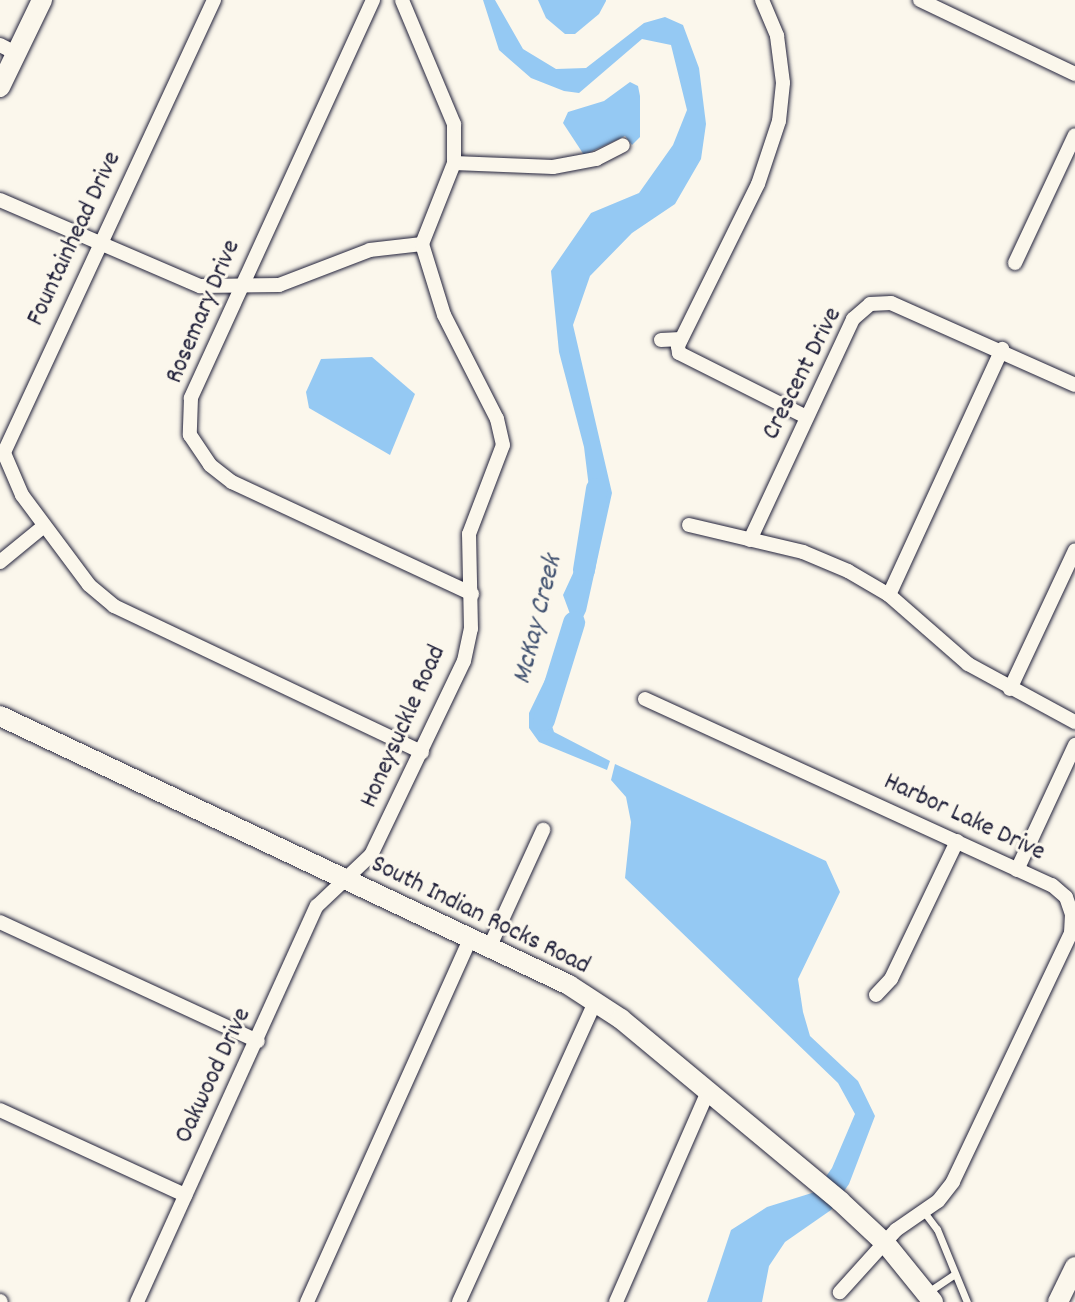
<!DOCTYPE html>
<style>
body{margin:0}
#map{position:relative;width:1075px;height:1302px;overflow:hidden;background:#fbf7ec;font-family:Dekko,sans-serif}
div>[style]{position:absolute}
.water>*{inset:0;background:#95c9f3}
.river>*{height:22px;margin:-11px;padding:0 11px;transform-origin:11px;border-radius:11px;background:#95c9f3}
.roads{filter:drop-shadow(0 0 2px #22223b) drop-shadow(0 0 2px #22223b)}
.lane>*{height:7px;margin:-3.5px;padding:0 3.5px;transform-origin:3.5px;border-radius:3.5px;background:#fbf7ec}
.street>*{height:14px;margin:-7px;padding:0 7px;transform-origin:7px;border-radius:7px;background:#fbf7ec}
.secondary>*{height:20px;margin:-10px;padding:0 10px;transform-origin:10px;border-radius:10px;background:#fbf7ec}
span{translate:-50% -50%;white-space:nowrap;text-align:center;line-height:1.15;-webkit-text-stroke:6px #fbf7ec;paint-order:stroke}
.street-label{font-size:26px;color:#22223b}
.water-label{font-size:28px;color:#445472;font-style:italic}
</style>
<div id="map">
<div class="water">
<div style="clip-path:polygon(483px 0,495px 0,523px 49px,556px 69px,586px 68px,644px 23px,665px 17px,683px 25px,699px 68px,706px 124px,701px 159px,675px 204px,632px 233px,590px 276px,573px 325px,612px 493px,586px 611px,557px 672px,547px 711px,554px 732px,610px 761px,607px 770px,539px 742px,529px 728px,529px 713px,573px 622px,563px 595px,594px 528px,584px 447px,559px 352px,551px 271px,591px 213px,639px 193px,673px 145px,687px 110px,671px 45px,642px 39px,579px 93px,564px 91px,531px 78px,499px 50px)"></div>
<div style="clip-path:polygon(538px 0,606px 0,606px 1px,599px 14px,575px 34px,565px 34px,546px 18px)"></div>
<div style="clip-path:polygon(630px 82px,638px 86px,640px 96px,640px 137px,632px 145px,625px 136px,584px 155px,563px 123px,568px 112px,604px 101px)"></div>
<div style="clip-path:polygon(372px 357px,415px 394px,390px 455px,309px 408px,306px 392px,321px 359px)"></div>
<div style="clip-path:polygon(615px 764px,826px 861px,840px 892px,798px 979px,803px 1012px,810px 1036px,858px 1081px,875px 1116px,849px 1184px,831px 1210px,785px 1242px,769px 1266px,762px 1302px,707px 1302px,731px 1230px,767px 1207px,815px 1192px,832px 1168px,855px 1114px,838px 1083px,625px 878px,631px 822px,626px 797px,611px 780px)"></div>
</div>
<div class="river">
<div style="left:584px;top:570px;width:82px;rotate:-80.9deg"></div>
<div style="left:544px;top:720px;width:102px;rotate:-72.8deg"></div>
</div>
<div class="roads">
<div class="lane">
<div style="left:924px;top:1212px;width:21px;rotate:53deg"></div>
<div style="left:937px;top:1229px;width:79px;rotate:67.7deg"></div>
<div style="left:928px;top:1292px;width:30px;rotate:-34deg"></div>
</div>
<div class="street">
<div style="left:214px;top:0;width:499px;rotate:114.9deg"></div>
<div style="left:4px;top:453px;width:46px;rotate:66.8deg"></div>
<div style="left:22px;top:495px;width:112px;rotate:53.3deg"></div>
<div style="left:89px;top:585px;width:33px;rotate:40deg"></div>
<div style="left:114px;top:606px;width:341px;rotate:25.4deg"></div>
<div style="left:373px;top:0;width:438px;rotate:114.6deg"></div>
<div style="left:191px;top:398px;width:37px;rotate:92deg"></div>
<div style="left:190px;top:435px;width:36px;rotate:56deg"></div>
<div style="left:210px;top:465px;width:28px;rotate:38deg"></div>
<div style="left:232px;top:482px;width:265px;rotate:25deg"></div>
<div style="left:762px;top:0;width:39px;rotate:67deg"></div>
<div style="left:777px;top:36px;width:47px;rotate:82.7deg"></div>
<div style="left:783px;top:83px;width:38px;rotate:96deg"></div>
<div style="left:779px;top:121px;width:66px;rotate:108.4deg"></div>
<div style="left:758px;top:184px;width:181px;rotate:116.3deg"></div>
<div style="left:678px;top:346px;width:7px;rotate:82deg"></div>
<div style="left:679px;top:353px;width:142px;rotate:26.7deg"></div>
<div style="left:920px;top:0;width:172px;rotate:25.5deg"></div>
<div style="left:0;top:45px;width:18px;rotate:27deg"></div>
<div style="left:454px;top:163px;width:99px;rotate:2.3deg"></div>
<div style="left:553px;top:167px;width:44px;rotate:-10.5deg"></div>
<div style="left:596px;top:159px;width:30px;rotate:-27deg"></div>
<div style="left:0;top:200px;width:218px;rotate:23.3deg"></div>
<div style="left:200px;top:286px;width:79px;rotate:-0.7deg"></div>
<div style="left:279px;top:285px;width:97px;rotate:-21deg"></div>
<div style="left:370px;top:250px;width:52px;rotate:-6.6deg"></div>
<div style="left:1015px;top:263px;width:141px;rotate:-64.9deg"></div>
<div style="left:661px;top:340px;width:20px;rotate:-3deg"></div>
<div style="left:689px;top:525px;width:117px;rotate:13.3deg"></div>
<div style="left:803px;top:552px;width:49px;rotate:22.9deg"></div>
<div style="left:848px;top:571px;width:48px;rotate:30.3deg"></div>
<div style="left:889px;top:595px;width:105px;rotate:41.1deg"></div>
<div style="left:968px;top:664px;width:122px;rotate:28.5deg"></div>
<div style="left:750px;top:540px;width:244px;rotate:-65deg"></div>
<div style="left:853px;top:319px;width:23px;rotate:-41deg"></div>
<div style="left:870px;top:304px;width:21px;rotate:-3deg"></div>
<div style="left:891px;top:303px;width:201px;rotate:24deg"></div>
<div style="left:0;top:562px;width:57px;rotate:-39.3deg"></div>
<div style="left:889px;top:595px;width:271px;rotate:-65.3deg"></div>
<div style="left:1010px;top:689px;width:153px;rotate:-64.9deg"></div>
<div style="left:645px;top:699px;width:447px;rotate:24.6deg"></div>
<div style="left:1052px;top:885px;width:18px;rotate:41deg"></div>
<div style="left:1066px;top:897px;width:18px;rotate:71deg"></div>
<div style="left:1072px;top:914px;width:19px;rotate:93deg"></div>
<div style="left:1071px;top:933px;width:276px;rotate:115.4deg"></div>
<div style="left:953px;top:1182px;width:24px;rotate:128deg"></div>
<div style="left:938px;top:1201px;width:51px;rotate:145.4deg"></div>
<div style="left:896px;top:1230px;width:84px;rotate:132.1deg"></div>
<div style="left:1017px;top:870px;width:138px;rotate:-65.1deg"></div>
<div style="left:0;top:922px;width:284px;rotate:24.8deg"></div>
<div style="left:490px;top:946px;width:128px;rotate:-65.4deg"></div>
<div style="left:876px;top:995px;width:22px;rotate:-47deg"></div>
<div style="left:891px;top:979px;width:153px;rotate:-64.4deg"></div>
<div style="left:0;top:1110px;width:204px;rotate:24.7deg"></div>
<div style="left:0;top:1301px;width:1px;rotate:45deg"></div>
<div style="left:137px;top:1302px;width:435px;rotate:-65.6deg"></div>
<div style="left:317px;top:906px;width:74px;rotate:-43.4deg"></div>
<div style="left:371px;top:855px;width:215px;rotate:-64.4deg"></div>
<div style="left:464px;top:661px;width:33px;rotate:-78deg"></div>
<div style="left:471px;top:629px;width:95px;rotate:-91.2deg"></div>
<div style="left:469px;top:534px;width:95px;rotate:-69.1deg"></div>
<div style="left:503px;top:445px;width:27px;rotate:-103deg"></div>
<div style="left:497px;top:419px;width:117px;rotate:-117deg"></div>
<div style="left:444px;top:315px;width:74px;rotate:-107.2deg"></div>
<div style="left:422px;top:244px;width:87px;rotate:-68.4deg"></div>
<div style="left:454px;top:163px;width:39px;rotate:-90deg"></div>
<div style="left:454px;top:124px;width:134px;rotate:-112.8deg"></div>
<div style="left:307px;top:1302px;width:400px;rotate:-65.8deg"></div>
<div style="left:459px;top:1302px;width:329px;rotate:-65.6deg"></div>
<div style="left:616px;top:1302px;width:230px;rotate:-66.4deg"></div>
</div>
<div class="secondary">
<div style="left:0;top:87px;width:97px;rotate:-64.2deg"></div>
<div style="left:0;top:716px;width:629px;rotate:25.3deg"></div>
<div style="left:569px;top:985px;width:62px;rotate:33.2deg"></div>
<div style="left:621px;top:1019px;width:285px;rotate:39.7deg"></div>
<div style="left:840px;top:1201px;width:63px;rotate:43.1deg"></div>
<div style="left:886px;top:1244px;width:75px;rotate:51deg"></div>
<div style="left:1058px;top:1302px;width:39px;rotate:-64deg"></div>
</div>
</div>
<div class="street-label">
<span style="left:75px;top:239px;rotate:-65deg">Fountainhead Drive</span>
<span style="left:204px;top:312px;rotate:-67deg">Rosemary Drive</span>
<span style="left:803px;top:374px;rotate:-63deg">Crescent Drive</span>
<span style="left:404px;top:727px;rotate:-66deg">Honeysuckle Road</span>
<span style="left:964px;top:818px;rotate:25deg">Harbor Lake Drive</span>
<span style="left:480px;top:916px;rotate:26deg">South Indian Rocks Road</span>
<span style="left:214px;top:1076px;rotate:-65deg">Oakwood Drive</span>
</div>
<div class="water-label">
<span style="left:539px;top:620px;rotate:-76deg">McKay Creek</span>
</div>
</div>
